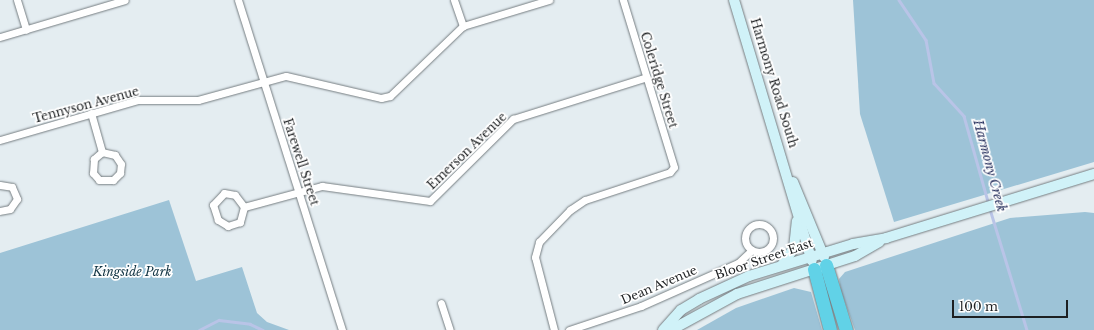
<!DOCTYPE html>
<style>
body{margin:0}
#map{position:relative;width:1094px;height:330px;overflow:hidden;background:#e4edf1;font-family:"Libre Baskerville",serif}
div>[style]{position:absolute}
.green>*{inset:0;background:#9dc3d7}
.stream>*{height:2.5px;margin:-1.25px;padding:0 1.25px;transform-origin:1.25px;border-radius:1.25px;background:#b9c4e7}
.roads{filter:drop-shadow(0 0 1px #757d81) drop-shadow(0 0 1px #757d81)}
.minor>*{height:7px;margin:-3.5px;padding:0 3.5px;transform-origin:3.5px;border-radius:3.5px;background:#fff}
.minor>.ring{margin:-3.5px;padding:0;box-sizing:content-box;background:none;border:7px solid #fff;border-radius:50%}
.secondary>*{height:10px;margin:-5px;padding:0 5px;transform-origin:5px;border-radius:5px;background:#d0f2f8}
.motorway>*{height:13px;margin:-6.5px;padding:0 6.5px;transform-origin:6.5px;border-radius:6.5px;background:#61d2e7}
span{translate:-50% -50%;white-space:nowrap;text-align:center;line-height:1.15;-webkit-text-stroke:3.5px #fff;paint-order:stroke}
.street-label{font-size:12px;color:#1d2022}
.park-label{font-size:12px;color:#123544;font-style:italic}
.water-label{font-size:13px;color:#232d5b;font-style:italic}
.scale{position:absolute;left:952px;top:300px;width:116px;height:18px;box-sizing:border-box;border:2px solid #1d2022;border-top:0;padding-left:5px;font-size:12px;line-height:14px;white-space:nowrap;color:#1d2022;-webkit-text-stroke:3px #fff;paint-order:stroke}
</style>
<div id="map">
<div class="green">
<div style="clip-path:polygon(853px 0,1094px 0,1094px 162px,894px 222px,860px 114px)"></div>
<div style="clip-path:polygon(169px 200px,196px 281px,242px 267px,257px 313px,267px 322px,289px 330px,0 330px,0 253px)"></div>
<div style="clip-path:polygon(1085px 212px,1094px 213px,1094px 330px,855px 330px,841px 291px,839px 279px,845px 272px,1010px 218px)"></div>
<div style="clip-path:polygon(794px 288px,811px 292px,822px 330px,697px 330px,736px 308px)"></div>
</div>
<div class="stream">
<div style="left:899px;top:0;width:48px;rotate:56deg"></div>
<div style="left:926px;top:40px;width:44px;rotate:79.5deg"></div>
<div style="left:934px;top:83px;width:45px;rotate:47.7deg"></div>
<div style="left:964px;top:116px;width:92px;rotate:74.3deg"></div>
<div style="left:990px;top:209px;width:127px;rotate:73deg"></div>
<div style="left:199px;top:330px;width:22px;rotate:-27deg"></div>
<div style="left:219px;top:320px;width:31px;rotate:7deg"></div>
<div style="left:250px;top:324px;width:14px;rotate:25deg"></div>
</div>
<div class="roads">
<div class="minor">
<div style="left:17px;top:0;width:31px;rotate:73deg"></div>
<div style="left:238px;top:0;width:346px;rotate:72.5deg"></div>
<div style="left:454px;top:0;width:28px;rotate:71deg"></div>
<div style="left:0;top:37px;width:130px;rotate:-16.5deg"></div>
<div style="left:91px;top:113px;width:41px;rotate:74.2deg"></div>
<div style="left:102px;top:152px;width:11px;rotate:139deg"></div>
<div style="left:94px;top:159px;width:14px;rotate:94deg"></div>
<div style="left:93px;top:173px;width:9px;rotate:49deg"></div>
<div style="left:99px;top:180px;width:14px"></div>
<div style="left:113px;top:180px;width:10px;rotate:-45deg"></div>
<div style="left:120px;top:173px;width:9px;rotate:-84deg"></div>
<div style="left:121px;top:164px;width:11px;rotate:-124deg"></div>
<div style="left:115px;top:155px;width:13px;rotate:-167deg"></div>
<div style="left:0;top:140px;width:144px;rotate:-16.2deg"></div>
<div style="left:138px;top:100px;width:60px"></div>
<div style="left:198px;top:100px;width:91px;rotate:-15.3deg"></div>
<div style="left:286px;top:76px;width:98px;rotate:13deg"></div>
<div style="left:381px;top:98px;width:9px;rotate:-13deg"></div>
<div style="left:390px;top:96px;width:101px;rotate:-43.8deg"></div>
<div style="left:463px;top:26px;width:90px;rotate:-16.8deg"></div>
<div style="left:0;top:185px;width:12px;rotate:9deg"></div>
<div style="left:12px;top:187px;width:13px;rotate:67deg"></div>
<div style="left:17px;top:199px;width:12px;rotate:125deg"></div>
<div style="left:10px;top:209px;width:10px;rotate:169deg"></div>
<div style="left:244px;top:207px;width:16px;rotate:105deg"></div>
<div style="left:240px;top:222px;width:13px;rotate:162deg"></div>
<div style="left:228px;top:226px;width:12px;rotate:-149deg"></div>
<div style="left:218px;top:220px;width:16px;rotate:-108deg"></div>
<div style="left:213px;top:205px;width:16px;rotate:-47deg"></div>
<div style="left:224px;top:193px;width:11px;rotate:10deg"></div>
<div style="left:235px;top:195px;width:15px;rotate:53deg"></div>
<div style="left:244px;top:207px;width:81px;rotate:-15.1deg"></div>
<div style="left:322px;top:186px;width:109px;rotate:7.9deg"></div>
<div style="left:430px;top:201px;width:117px;rotate:-44.7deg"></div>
<div style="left:513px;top:119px;width:140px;rotate:-17.4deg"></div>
<div class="ring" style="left:745px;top:224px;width:21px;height:21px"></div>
<div style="left:441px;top:303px;width:28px;rotate:72deg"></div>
<div style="left:554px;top:330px;width:75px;rotate:-104.6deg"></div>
<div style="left:535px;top:257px;width:16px;rotate:-75deg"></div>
<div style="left:539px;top:242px;width:45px;rotate:-45.9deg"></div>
<div style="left:570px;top:210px;width:18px;rotate:-34deg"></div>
<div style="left:585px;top:200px;width:89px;rotate:-18.2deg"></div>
<div style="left:670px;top:172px;width:6px;rotate:-51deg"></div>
<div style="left:674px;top:167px;width:175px;rotate:-107deg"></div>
<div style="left:569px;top:330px;width:76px;rotate:-18.4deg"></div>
<div style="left:641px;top:306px;width:106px;rotate:-23.9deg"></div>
<div style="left:738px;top:263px;width:19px;rotate:-43deg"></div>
</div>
<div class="secondary">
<div style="left:734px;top:0;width:272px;rotate:73.4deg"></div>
<div style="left:793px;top:182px;width:81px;rotate:67.5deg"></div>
<div style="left:782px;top:265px;width:21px;rotate:-55deg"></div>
<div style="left:794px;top:248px;width:27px;rotate:-84deg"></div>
<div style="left:663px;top:330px;width:27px;rotate:-48deg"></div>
<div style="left:681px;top:310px;width:21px;rotate:-31deg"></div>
<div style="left:699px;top:299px;width:55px;rotate:-24.7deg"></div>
<div style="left:749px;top:276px;width:109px;rotate:-17.1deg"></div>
<div style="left:853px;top:244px;width:34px;rotate:-10deg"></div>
<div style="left:886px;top:238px;width:218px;rotate:-17.1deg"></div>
<div style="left:671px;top:330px;width:75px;rotate:-28.6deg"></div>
<div style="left:737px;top:294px;width:124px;rotate:-17.9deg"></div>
<div style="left:855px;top:256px;width:28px;rotate:-30deg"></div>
</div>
<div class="motorway">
<div style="left:826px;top:265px;width:68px;rotate:72.9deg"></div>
<div style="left:814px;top:269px;width:63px;rotate:75.3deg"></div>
</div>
</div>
<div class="street-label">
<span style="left:659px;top:80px;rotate:73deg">Coleridge Street</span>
<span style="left:774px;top:83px;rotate:73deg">Harmony Road South</span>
<span style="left:86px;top:105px;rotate:-15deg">Tennyson Avenue</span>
<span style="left:467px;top:151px;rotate:-44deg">Emerson Avenue</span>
<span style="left:301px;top:162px;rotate:72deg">Farewell Street</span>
<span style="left:764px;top:259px;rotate:-19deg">Bloor Street East</span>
<span style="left:659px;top:285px;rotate:-23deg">Dean Avenue</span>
</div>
<div class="park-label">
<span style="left:132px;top:272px">Kingside Park</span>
</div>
<div class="water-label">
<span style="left:989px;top:166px;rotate:75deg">Harmony Creek</span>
</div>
<div class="scale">100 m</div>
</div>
